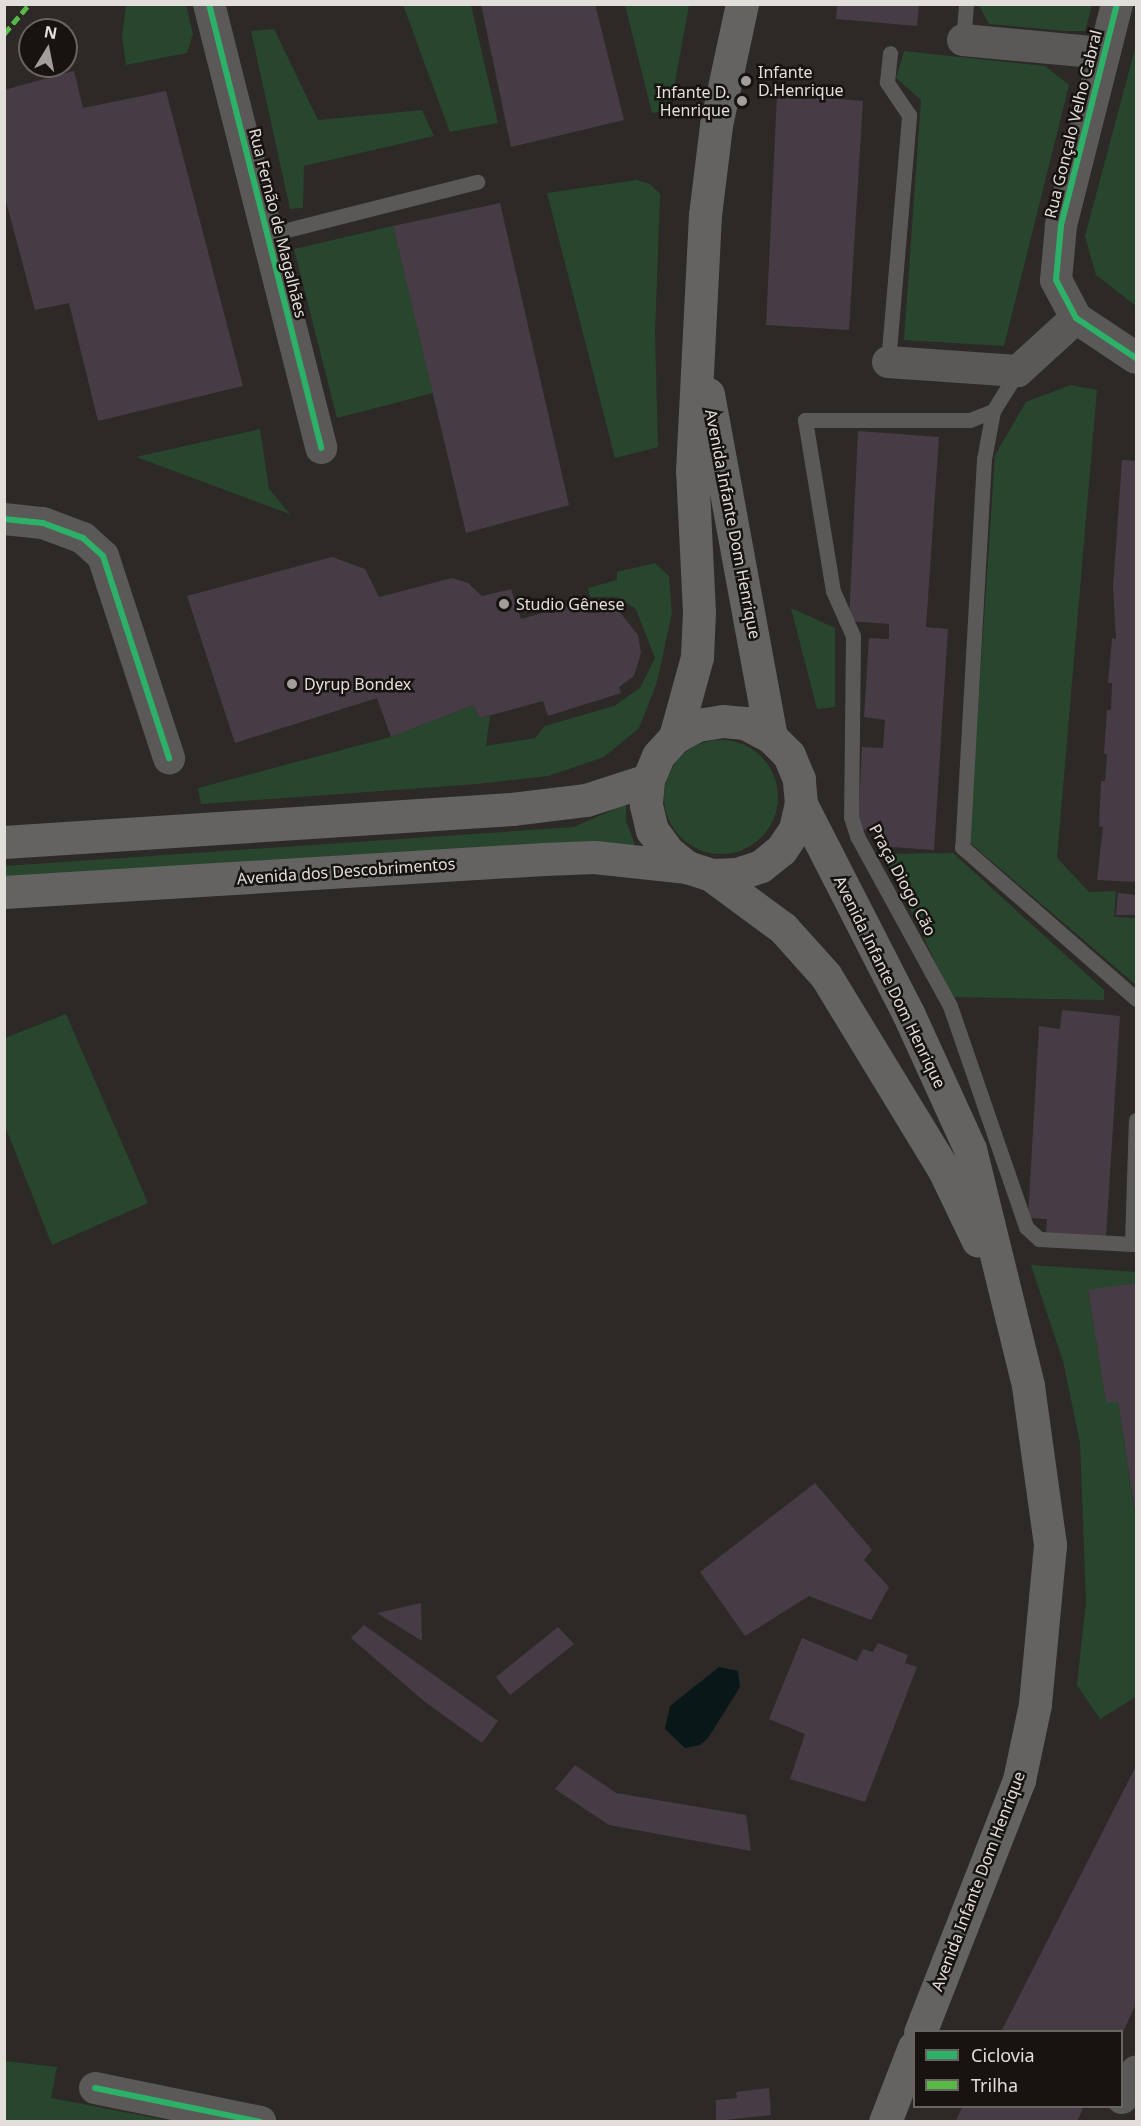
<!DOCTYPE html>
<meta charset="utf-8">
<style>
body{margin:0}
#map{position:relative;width:1141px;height:2126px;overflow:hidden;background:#2c2926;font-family:"Noto Sans",sans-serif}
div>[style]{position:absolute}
.green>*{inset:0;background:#28462e}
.round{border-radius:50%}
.water>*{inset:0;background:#0a1719}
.building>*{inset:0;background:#473c45}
.lane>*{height:15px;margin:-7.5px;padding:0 7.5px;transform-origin:7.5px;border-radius:7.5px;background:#5b5957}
.street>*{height:32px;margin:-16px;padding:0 16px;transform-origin:16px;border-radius:16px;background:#5b5957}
.secondary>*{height:33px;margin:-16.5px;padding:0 16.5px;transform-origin:16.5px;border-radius:16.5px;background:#656362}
.quiet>*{height:4.5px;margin-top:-2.25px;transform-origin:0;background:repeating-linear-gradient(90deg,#58b947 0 9px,transparent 0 13.5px)}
.cycleway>*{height:6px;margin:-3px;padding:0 3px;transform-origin:3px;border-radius:3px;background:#2db169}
.dots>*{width:16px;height:16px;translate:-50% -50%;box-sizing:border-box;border:3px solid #161310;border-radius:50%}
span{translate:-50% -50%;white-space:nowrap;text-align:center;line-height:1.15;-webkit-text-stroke:5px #161310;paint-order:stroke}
.poi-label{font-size:16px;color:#e2ded9}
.left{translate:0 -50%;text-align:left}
.right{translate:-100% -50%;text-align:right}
.street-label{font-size:16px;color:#e2ded9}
.frame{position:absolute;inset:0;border:6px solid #e2ded9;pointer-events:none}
.legend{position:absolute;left:913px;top:2030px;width:210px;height:78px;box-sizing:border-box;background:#161310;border:2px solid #686460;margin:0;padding:8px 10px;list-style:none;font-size:18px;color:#e2ded9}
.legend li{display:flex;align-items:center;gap:12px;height:30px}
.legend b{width:30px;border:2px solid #686460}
.north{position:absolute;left:18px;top:18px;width:60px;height:60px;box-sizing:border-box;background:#161310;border:2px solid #686460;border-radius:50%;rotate:10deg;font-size:16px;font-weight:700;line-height:24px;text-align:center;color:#e2ded9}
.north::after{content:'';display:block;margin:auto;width:21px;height:27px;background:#a29f9a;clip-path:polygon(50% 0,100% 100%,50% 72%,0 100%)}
</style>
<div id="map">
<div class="green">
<div style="clip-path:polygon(978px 4px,1092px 4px,1092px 5px,1085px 31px,1067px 31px,989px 24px)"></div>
<div style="clip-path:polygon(126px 5px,186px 5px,193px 34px,187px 53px,126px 65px,122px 37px)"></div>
<div style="clip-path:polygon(403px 5px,471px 5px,498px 123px,450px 132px)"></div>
<div style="clip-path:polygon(625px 5px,689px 5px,670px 110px,652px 113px)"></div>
<div style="clip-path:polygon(274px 29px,318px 120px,422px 110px,434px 136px,304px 166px,303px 208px,290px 209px,251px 31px)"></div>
<div style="clip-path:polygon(1136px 45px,1136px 306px,1096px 275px,1085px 236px)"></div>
<div style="clip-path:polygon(904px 51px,1045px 66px,1069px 85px,1004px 346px,904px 340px,921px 100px,896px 78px)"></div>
<div style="clip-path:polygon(636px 180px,650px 184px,660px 194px,655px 334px,658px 447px,615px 458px,547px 193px)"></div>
<div style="clip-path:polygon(393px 226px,433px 393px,337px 418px,294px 249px)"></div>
<div style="clip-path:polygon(1071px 385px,1097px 390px,1057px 858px,1089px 892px,1116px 891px,1114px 917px,1136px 918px,1136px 985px,969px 842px,995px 455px,1026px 402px)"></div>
<div style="clip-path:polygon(260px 429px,269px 489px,290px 514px,136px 457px)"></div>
<div style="clip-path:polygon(655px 563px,669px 576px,672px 612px,657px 682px,639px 728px,604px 757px,548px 776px,477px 784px,201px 804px,198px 788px,391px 737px,473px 705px,480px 718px,490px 716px,486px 746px,535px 738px,545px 726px,614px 706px,640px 688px,655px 658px,636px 609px,617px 597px,590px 597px,588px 588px,617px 580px,617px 572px)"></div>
<div style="clip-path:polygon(791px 608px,835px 628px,835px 707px,817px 709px)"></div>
<div class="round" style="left:664px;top:740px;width:114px;height:114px"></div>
<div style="clip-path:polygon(626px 804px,626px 821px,635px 845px,5px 878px,5px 866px,574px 827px)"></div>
<div style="clip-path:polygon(953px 853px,1104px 990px,1104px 1000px,952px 997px,884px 854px)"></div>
<div style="clip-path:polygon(66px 1014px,148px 1203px,52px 1245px,5px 1126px,5px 1038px)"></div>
<div style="clip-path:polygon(1031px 1265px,1136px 1272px,1136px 1283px,1088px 1291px,1106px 1402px,1118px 1402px,1136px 1521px,1136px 1697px,1100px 1719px,1077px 1685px,1086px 1602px,1080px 1443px,1063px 1361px)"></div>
<div style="clip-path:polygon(5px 2061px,57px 2067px,51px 2098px,171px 2121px,5px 2121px)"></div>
</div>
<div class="water">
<div style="clip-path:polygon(719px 1667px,738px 1671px,740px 1687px,708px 1738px,700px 1745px,685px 1748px,665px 1729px,670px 1706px)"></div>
</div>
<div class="building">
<div style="clip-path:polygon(481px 4px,595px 4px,624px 120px,511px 147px)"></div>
<div style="clip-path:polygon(837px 5px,919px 5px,917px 26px,836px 19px)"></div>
<div style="clip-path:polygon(74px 71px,83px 108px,166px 91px,243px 386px,98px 421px,69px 303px,35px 310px,4px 194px,4px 90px)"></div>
<div style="clip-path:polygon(777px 94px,863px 101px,849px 330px,766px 325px)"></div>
<div style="clip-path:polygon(500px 203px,569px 505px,466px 533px,393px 226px)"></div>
<div style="clip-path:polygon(858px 431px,939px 437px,926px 627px,948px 629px,934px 850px,877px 846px,878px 831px,858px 829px,862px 747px,883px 748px,885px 720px,864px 717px,869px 638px,889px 639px,889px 624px,849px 621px)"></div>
<div style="clip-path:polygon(1122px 460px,1136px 461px,1136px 882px,1097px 880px,1103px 827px,1099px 826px,1101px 781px,1105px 781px,1107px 755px,1104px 753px,1107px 710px,1111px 710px,1112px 683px,1108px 683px,1112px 638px,1116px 639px,1113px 587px)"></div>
<div style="clip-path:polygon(332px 557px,365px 569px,379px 597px,452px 578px,468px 583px,482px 596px,511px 589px,521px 619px,584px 601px,587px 607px,601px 605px,618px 610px,638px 635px,641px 653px,634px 676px,619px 687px,621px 693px,548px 716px,543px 701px,480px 718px,473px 705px,391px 737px,377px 698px,235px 743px,187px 596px)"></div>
<div style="clip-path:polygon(1118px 893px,1136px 895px,1136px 915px,1116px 915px)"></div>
<div style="clip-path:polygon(1062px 1010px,1120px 1016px,1106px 1237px,1046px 1234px,1047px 1219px,1028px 1218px,1039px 1026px,1060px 1029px)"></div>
<div style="clip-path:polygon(1136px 1283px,1136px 1512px,1135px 1512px,1118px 1402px,1106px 1402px,1088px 1290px)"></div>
<div style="clip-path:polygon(815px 1483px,872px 1550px,864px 1560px,889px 1587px,871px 1620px,809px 1596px,745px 1636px,700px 1572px)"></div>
<div style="clip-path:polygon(421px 1603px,422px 1641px,377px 1613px)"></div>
<div style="clip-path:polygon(364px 1625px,498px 1721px,482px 1743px,425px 1702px,351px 1638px)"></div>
<div style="clip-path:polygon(558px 1627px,574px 1644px,510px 1695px,496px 1677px)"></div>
<div style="clip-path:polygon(802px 1638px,857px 1661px,863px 1649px,873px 1652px,878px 1643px,908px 1655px,905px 1663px,917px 1667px,865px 1802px,790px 1779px,805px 1734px,769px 1719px)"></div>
<div style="clip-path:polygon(575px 1765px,616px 1793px,746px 1815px,751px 1851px,609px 1825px,555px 1789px)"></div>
<div style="clip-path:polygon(1136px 1766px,1136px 2004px,1123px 2032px,1001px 2032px)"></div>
<div style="clip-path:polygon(769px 2088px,771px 2115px,716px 2121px,716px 2100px,737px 2098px,736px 2092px)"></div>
<div style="clip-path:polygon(963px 2106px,1084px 2106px,1077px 2122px,955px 2122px)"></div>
</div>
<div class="lane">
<div style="left:963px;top:40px;width:36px;rotate:-85deg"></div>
<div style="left:267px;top:235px;width:217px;rotate:-14.2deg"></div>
<div style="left:888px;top:362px;width:248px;rotate:-85.1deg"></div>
<div style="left:909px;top:115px;width:40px;rotate:-124deg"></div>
<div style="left:887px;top:82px;width:29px;rotate:-84deg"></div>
<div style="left:1018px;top:371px;width:47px;rotate:122deg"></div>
<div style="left:993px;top:411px;width:49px;rotate:100.6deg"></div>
<div style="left:984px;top:459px;width:389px;rotate:93.2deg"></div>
<div style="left:962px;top:847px;width:231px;rotate:41.1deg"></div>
<div style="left:993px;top:411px;width:25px;rotate:159deg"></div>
<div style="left:970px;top:420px;width:165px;rotate:180deg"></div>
<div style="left:805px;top:420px;width:173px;rotate:80.7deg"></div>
<div style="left:833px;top:591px;width:49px;rotate:66deg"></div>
<div style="left:853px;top:636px;width:181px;rotate:90.6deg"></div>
<div style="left:851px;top:817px;width:20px;rotate:72deg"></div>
<div style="left:857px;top:836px;width:194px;rotate:61.3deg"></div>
<div style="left:950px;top:1006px;width:234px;rotate:71deg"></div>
<div style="left:1026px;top:1227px;width:18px;rotate:43deg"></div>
<div style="left:1039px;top:1239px;width:93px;rotate:3.1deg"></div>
<div style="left:1132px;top:1244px;width:124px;rotate:-88.2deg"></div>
</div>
<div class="street">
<div style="left:209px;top:4px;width:458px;rotate:75.8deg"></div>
<div style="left:1117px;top:4px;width:229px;rotate:104.2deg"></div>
<div style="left:1061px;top:226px;width:54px;rotate:95.3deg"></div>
<div style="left:1056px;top:280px;width:43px;rotate:62.2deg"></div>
<div style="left:1076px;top:318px;width:72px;rotate:33.7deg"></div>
<div style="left:963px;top:40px;width:142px;rotate:5.3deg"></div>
<div style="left:888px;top:362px;width:130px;rotate:4deg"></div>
<div style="left:1018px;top:371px;width:79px;rotate:-42.4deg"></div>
<div style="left:4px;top:519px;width:39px;rotate:6deg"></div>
<div style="left:43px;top:523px;width:43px;rotate:20.6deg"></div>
<div style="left:83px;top:538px;width:27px;rotate:42deg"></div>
<div style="left:103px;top:556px;width:213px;rotate:71.9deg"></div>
<div style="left:95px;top:2088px;width:169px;rotate:11.6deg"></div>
<div style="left:1122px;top:2098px;width:30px;rotate:-62deg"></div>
</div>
<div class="secondary">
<div style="left:708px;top:394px;width:349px;rotate:79.6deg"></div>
<div style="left:675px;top:737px;width:83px;rotate:-74.6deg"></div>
<div style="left:697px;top:657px;width:45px;rotate:-87.5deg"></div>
<div style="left:699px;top:612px;width:141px;rotate:-92.8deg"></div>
<div style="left:692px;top:471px;width:256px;rotate:-87.1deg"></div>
<div style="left:705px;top:215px;width:91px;rotate:-83deg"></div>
<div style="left:716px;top:125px;width:124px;rotate:-77.9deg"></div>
<div style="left:801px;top:804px;width:235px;rotate:62.9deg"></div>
<div style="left:908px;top:1013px;width:149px;rotate:65.5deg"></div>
<div style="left:970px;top:1149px;width:244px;rotate:76.2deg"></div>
<div style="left:1028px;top:1386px;width:161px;rotate:82.1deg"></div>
<div style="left:1050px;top:1545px;width:160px;rotate:95.4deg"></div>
<div style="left:1035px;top:1704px;width:78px;rotate:101.9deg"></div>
<div style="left:1019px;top:1780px;width:271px;rotate:111.4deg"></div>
<div style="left:4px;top:842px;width:509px;rotate:-3.72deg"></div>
<div style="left:512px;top:809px;width:75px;rotate:-6.9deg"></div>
<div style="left:586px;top:800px;width:65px;rotate:-17.9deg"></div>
<div style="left:711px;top:875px;width:26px;rotate:-2deg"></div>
<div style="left:737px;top:874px;width:25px;rotate:-18deg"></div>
<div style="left:761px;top:866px;width:26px;rotate:-39deg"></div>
<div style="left:781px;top:850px;width:25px;rotate:-56deg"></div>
<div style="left:795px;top:829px;width:26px;rotate:-77deg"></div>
<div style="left:801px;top:804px;width:25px;rotate:-95deg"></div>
<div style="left:799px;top:779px;width:26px;rotate:-113deg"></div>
<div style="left:789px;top:755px;width:25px;rotate:-135deg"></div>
<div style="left:771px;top:737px;width:30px;rotate:-152deg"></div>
<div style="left:745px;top:723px;width:22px;rotate:-175deg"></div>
<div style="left:723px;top:721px;width:26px;rotate:171deg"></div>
<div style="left:697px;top:725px;width:25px;rotate:151deg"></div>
<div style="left:675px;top:737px;width:25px;rotate:132deg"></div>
<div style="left:658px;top:756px;width:26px;rotate:113deg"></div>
<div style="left:648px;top:780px;width:25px;rotate:95deg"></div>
<div style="left:646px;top:805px;width:26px;rotate:77deg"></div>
<div style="left:652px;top:830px;width:26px;rotate:54deg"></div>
<div style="left:667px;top:851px;width:26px;rotate:39deg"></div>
<div style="left:687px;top:867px;width:25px;rotate:18deg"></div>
<div style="left:711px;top:875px;width:89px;rotate:36.4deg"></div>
<div style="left:783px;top:928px;width:64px;rotate:48.1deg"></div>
<div style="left:826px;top:976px;width:229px;rotate:58.7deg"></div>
<div style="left:945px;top:1172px;width:76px;rotate:64.4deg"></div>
<div style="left:4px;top:892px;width:541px;rotate:-3.5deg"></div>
<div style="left:544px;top:859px;width:50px;rotate:-2.3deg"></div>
<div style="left:594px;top:857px;width:94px;rotate:6.1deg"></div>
<div style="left:885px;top:2122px;width:80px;rotate:-68.9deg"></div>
</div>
<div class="quiet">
<div style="left:4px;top:34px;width:39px;rotate:-50deg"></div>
</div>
<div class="cycleway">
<div style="left:209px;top:4px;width:458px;rotate:75.8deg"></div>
<div style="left:1117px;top:4px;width:229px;rotate:104.2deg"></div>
<div style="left:1061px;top:226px;width:54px;rotate:95.3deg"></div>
<div style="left:1056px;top:280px;width:43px;rotate:62.2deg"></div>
<div style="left:1076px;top:318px;width:72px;rotate:33.7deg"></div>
<div style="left:4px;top:519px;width:39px;rotate:6deg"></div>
<div style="left:43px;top:523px;width:43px;rotate:20.6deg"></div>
<div style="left:83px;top:538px;width:27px;rotate:42deg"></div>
<div style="left:103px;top:556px;width:213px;rotate:71.9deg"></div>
<div style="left:95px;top:2088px;width:169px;rotate:11.6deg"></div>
</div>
<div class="dots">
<div style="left:746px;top:81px;background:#a29f9a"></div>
<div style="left:742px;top:101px;background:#a29f9a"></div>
<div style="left:504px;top:604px;background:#a29f9a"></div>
<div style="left:292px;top:684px;background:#a29f9a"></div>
</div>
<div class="poi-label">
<span class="left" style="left:758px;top:81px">Infante<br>D.Henrique</span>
<span class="right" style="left:730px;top:101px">Infante D.<br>Henrique</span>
<span class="left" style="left:516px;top:604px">Studio Gênese</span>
<span class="left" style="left:304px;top:684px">Dyrup Bondex</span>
</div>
<div class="street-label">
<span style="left:1073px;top:124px;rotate:-76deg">Rua Gonçalo Velho Cabral</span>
<span style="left:278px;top:223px;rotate:76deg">Rua Fernão de Magalhães</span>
<span style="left:733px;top:524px;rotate:79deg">Avenida Infante Dom Henrique</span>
<span style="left:346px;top:871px;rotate:-4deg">Avenida dos Descobrimentos</span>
<span style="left:903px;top:880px;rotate:62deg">Praça Diogo Cão</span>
<span style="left:890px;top:982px;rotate:64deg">Avenida Infante Dom Henrique</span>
<span style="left:978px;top:1881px;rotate:-69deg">Avenida Infante Dom Henrique</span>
</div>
<div class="frame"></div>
<ul class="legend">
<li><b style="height:8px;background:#2db169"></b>Ciclovia</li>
<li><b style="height:8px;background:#58b947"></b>Trilha</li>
</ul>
<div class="north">N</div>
</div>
